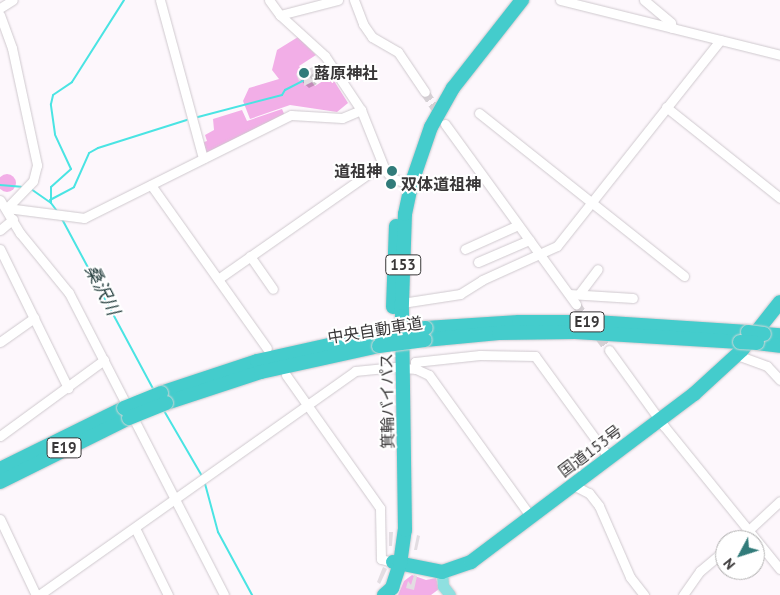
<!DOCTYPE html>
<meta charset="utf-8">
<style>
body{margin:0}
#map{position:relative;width:780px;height:595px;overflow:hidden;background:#fdf7fc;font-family:"PT Sans","Noto Sans JP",sans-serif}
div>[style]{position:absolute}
.green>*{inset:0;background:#f2aee7}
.round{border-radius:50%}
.shadow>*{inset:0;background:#0003}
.stream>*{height:2px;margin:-1px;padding:0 1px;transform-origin:1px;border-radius:1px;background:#4ae4e3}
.building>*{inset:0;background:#e3dde2}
.minor-tunnel>*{height:9px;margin-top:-4.5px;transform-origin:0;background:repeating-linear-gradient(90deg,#d6d1d5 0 9px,transparent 0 13.5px)}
.roads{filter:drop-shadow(0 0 1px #cfc9ce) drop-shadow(0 0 1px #cfc9ce)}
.minor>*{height:9px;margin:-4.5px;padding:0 4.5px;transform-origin:4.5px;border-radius:4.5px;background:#fff}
.major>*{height:11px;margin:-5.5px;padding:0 5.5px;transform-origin:5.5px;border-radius:5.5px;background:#8fe0e0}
.highway>*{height:14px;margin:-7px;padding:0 7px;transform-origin:7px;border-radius:7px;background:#4cc}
.bridges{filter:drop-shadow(0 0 1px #d7d7d7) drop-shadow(0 0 1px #d7d7d7)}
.highway-bridge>*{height:14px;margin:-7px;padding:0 7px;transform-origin:7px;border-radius:7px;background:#4cc}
.dots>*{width:14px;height:14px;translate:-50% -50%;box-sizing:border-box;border:2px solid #fff;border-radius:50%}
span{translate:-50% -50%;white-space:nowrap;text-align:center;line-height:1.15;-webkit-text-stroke:4px #fff;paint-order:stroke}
.shield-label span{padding:1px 4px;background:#fff;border:1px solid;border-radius:4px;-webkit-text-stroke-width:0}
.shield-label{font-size:15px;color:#393738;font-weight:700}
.poi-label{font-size:16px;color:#393738;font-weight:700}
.left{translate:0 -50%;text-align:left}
.right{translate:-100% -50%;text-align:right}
.street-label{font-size:16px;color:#393738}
.water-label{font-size:18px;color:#284141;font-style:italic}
.north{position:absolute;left:715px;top:530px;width:50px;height:50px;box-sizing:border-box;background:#fff;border:1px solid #b0afaf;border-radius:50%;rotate:230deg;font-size:14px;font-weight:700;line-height:20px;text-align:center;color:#393738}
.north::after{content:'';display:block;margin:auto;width:18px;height:22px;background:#317b7a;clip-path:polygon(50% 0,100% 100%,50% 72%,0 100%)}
</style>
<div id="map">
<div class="green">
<div style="clip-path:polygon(298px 37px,316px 55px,299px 66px,315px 86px,331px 76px,348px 103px,337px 112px,290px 105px,250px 119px,243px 101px,249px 88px,279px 79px,272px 70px,277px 50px)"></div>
<div style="clip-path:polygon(282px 109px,285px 116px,205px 155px,201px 143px,207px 141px,205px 135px,214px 130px,213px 119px,242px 110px,247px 121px)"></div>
<div class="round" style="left:-2px;top:174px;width:18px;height:18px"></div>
<div style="clip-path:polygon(412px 575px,426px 580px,436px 578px,439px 589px,431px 595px,398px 595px,404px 581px)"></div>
</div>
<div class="shadow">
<div style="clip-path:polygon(315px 67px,320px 72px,312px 80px,317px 84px,309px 88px,300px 80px)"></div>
</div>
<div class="stream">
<div style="left:314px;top:78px;width:16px;rotate:-22deg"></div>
<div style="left:198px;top:117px;width:87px;rotate:-14.7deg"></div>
<div style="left:282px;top:95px;width:6px;rotate:-59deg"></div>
<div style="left:285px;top:90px;width:20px;rotate:-27deg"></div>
<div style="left:0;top:185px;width:21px;rotate:5deg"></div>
<div style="left:31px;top:189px;width:24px;rotate:35deg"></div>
<div style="left:50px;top:200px;width:27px;rotate:-28deg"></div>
<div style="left:74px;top:187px;width:37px;rotate:-66deg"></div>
<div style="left:89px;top:153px;width:10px;rotate:-29deg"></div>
<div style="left:98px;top:148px;width:93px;rotate:-17.5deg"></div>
<div style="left:57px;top:211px;width:10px;rotate:-127deg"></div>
<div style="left:51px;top:203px;width:16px;rotate:-90deg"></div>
<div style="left:51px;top:187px;width:27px;rotate:-42deg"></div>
<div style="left:71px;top:169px;width:38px;rotate:-115deg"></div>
<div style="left:55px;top:134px;width:30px;rotate:-98deg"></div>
<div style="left:51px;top:104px;width:9px;rotate:-77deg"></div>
<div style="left:53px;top:95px;width:23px;rotate:-34deg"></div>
<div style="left:72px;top:82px;width:97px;rotate:-57.6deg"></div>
<div style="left:62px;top:219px;width:193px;rotate:61.8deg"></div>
<div style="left:163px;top:409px;width:78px;rotate:59.8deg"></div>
<div style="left:204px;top:480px;width:54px;rotate:74.9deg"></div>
<div style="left:218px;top:532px;width:72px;rotate:61.6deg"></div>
</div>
<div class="building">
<div style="clip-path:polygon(315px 66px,317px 70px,309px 77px,314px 81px,304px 86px,304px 79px,299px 81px,296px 74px,303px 67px,308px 69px)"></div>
<div style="clip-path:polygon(389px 532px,393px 532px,392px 546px,389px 546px)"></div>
<div style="clip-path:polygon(417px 535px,420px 536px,417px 550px,414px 550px)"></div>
<div style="clip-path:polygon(383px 567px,387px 569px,380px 584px,377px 582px)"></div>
<div style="clip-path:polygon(414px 575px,417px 576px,414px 590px,406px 588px,408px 581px,411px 585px)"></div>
</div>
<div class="minor-tunnel">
<div style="left:425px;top:92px;width:30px;rotate:57deg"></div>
<div style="left:576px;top:304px;width:57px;rotate:54.3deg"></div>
</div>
<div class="roads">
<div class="minor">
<div style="left:160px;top:0;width:164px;rotate:74.8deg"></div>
<div style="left:269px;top:0;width:19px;rotate:54deg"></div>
<div style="left:280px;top:15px;width:61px;rotate:42.3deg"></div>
<div style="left:325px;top:56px;width:65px;rotate:56.3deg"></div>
<div style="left:361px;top:110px;width:65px;rotate:68.2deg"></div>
<div style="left:385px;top:170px;width:11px;rotate:49deg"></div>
<div style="left:392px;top:178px;width:12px;rotate:20deg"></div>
<div style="left:354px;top:0;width:26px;rotate:69deg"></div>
<div style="left:363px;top:24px;width:16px;rotate:55deg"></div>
<div style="left:372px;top:37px;width:30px;rotate:30deg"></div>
<div style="left:398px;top:52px;width:48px;rotate:56deg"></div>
<div style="left:560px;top:0;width:227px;rotate:14deg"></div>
<div style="left:644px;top:0;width:35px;rotate:40deg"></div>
<div style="left:671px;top:23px;width:5px;rotate:79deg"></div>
<div style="left:0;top:8px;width:15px;rotate:-32deg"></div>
<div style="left:0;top:15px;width:35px;rotate:70deg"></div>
<div style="left:12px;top:48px;width:120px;rotate:77.9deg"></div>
<div style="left:37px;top:165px;width:16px;rotate:104deg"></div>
<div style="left:33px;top:181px;width:37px;rotate:134deg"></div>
<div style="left:280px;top:15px;width:60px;rotate:-14.5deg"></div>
<div style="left:666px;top:107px;width:146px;rotate:38.6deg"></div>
<div style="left:479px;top:113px;width:262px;rotate:38.5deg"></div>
<div style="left:445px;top:124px;width:223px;rotate:54deg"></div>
<div style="left:151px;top:185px;width:200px;rotate:54.6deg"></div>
<div style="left:0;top:200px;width:39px;rotate:59deg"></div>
<div style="left:20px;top:233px;width:77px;rotate:50.8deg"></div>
<div style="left:69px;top:293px;width:339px;rotate:62.8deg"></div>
<div style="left:7px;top:208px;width:78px;rotate:7.4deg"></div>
<div style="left:84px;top:218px;width:231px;rotate:-26.5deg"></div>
<div style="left:291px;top:115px;width:51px;rotate:3.4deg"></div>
<div style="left:342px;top:118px;width:21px;rotate:-23deg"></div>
<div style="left:0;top:230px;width:17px;rotate:-40deg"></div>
<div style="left:0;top:249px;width:155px;rotate:63.9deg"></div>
<div style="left:465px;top:249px;width:58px;rotate:-24.4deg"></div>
<div style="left:250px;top:256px;width:40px;rotate:55.1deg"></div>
<div style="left:478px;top:262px;width:56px;rotate:-23.3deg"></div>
<div style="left:218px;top:279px;width:200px;rotate:-35deg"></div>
<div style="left:569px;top:294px;width:64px;rotate:3.6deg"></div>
<div style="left:579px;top:294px;width:31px;rotate:-53deg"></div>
<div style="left:402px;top:303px;width:59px;rotate:-8.8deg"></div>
<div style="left:460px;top:294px;width:26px;rotate:-32deg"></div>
<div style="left:482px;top:280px;width:82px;rotate:-24.4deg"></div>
<div style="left:557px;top:246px;width:263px;rotate:-51.6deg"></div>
<div style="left:0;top:342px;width:42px;rotate:-35.2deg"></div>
<div style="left:609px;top:350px;width:94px;rotate:54.1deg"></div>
<div style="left:664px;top:426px;width:184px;rotate:51deg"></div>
<div style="left:737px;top:355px;width:32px;rotate:20deg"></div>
<div style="left:767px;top:366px;width:19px;rotate:47deg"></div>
<div style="left:404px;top:368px;width:12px;rotate:5deg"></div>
<div style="left:416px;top:369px;width:7px;rotate:-98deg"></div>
<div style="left:415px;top:362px;width:65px;rotate:-6.1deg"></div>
<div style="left:480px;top:355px;width:55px;rotate:1deg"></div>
<div style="left:535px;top:356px;width:126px;rotate:54deg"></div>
<div style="left:416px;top:369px;width:14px;rotate:25deg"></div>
<div style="left:429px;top:375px;width:175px;rotate:54.3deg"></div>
<div style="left:286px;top:375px;width:163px;rotate:54.7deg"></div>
<div style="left:380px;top:508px;width:51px;rotate:88.9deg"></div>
<div style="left:381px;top:559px;width:11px;rotate:15deg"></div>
<div style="left:0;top:436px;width:129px;rotate:-36.2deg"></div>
<div style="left:573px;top:485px;width:18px;rotate:27deg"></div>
<div style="left:589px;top:493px;width:16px;rotate:52deg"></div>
<div style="left:599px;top:506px;width:77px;rotate:66.4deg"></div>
<div style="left:630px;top:577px;width:23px;rotate:52deg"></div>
<div style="left:0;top:519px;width:84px;rotate:64.7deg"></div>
<div style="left:135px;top:528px;width:75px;rotate:63.8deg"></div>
<div style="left:738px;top:540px;width:57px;rotate:-42.9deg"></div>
<div style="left:39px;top:595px;width:387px;rotate:-35.3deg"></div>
<div style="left:355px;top:371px;width:40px;rotate:-5.7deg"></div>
<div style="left:683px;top:595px;width:29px;rotate:-55deg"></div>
<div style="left:700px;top:571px;width:33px;rotate:-40deg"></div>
</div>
<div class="major">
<div style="left:442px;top:572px;width:14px;rotate:86deg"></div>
<div style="left:443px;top:586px;width:11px;rotate:52deg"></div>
</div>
<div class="highway">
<div style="left:393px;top:307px;width:81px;rotate:-87.9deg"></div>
<div style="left:426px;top:328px;width:93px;rotate:-3.7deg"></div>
<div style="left:519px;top:322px;width:76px"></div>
<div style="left:595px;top:322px;width:153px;rotate:3.7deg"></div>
<div style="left:764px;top:334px;width:16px;rotate:4deg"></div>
<div style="left:425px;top:340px;width:74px;rotate:-5.4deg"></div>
<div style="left:499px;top:333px;width:76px;rotate:-0.8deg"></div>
<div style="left:575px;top:332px;width:165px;rotate:3.5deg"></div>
<div style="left:757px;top:343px;width:23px;rotate:7deg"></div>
<div style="left:161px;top:393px;width:101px;rotate:-18.4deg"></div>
<div style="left:257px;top:361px;width:125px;rotate:-12.5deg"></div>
<div style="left:166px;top:403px;width:100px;rotate:-18.1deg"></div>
<div style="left:261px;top:372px;width:121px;rotate:-12.4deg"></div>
<div style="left:0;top:469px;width:138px;rotate:-26.2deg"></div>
<div style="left:0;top:482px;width:144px;rotate:-26.4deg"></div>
<div style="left:393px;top:562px;width:50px;rotate:11.5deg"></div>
<div style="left:442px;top:572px;width:31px;rotate:-19deg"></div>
<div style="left:471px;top:562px;width:279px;rotate:-37deg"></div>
<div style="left:694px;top:394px;width:65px;rotate:-42.5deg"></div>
<div style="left:742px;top:350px;width:61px;rotate:-51.6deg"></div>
<div style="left:384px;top:595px;width:11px;rotate:-41deg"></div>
<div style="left:392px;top:588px;width:25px;rotate:-72deg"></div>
<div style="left:400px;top:564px;width:34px;rotate:-82deg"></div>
<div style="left:405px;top:530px;width:227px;rotate:-90.8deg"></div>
<div style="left:402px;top:303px;width:89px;rotate:-88.1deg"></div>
<div style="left:405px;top:214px;width:30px;rotate:-78deg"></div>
<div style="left:411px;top:185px;width:61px;rotate:-71deg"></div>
<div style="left:431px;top:127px;width:45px;rotate:-60.6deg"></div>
<div style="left:453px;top:88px;width:112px;rotate:-51.9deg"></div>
</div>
</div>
<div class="bridges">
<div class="highway-bridge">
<div style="left:748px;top:332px;width:16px;rotate:7deg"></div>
<div style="left:379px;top:334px;width:47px;rotate:-7.3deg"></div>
<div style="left:740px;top:342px;width:17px;rotate:3deg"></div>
<div style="left:379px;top:346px;width:46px;rotate:-7.4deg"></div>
<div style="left:124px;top:408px;width:40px;rotate:-22deg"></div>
<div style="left:129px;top:418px;width:40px;rotate:-22deg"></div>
</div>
</div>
<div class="dots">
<div style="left:304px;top:73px;background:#317b7a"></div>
<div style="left:392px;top:171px;background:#317b7a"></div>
<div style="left:391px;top:184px;background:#317b7a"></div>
</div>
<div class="shield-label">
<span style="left:403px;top:265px">153</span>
<span style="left:587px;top:322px">E19</span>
<span style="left:64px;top:448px">E19</span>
</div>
<div class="poi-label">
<span class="left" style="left:314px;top:73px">蕗原神社</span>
<span class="right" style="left:382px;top:171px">道祖神</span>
<span class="left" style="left:401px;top:184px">双体道祖神</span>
</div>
<div class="street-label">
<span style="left:375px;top:330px;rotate:-9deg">中央自動車道</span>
<span style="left:387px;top:401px;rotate:-91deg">箕輪バイパス</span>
<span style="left:590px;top:451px;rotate:-37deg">国道153号</span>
</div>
<div class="water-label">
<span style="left:102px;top:290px;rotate:63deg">桑沢川</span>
</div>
<div class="north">N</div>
</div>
